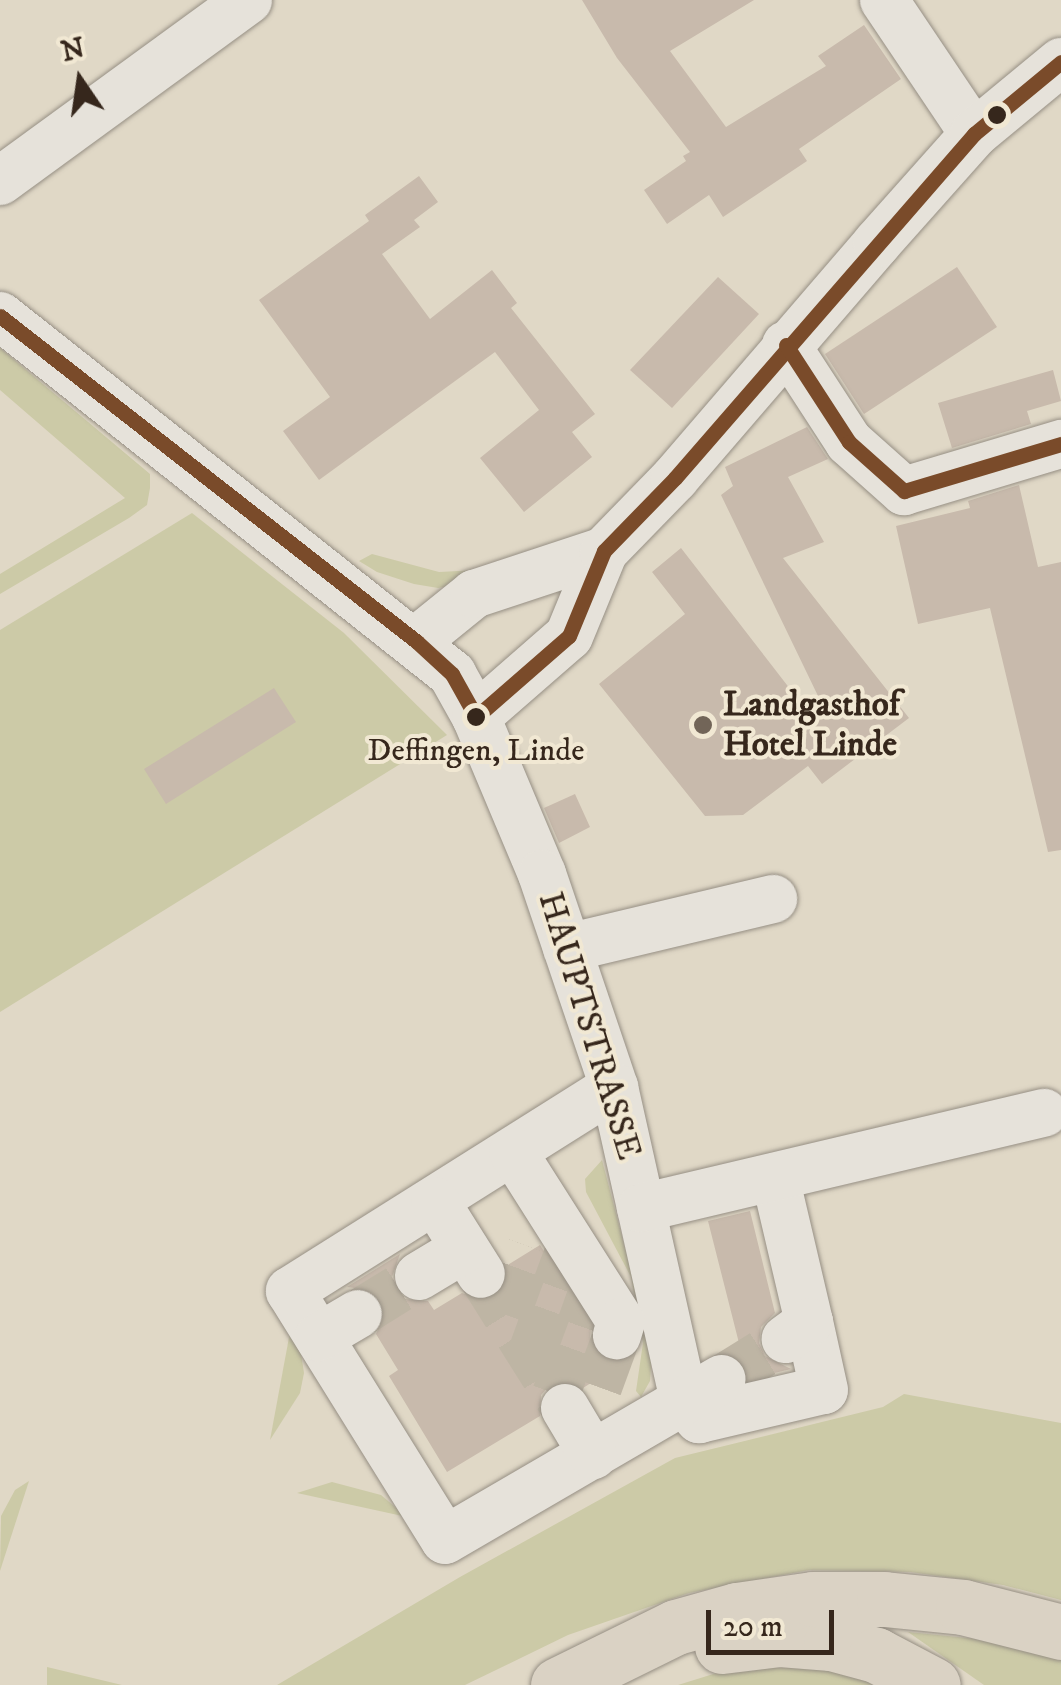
<!DOCTYPE html>
<style>
body{margin:0}
#map{position:relative;width:1061px;height:1685px;overflow:hidden;background:#e0d8c6;font-family:"IM FELL DW Pica",serif}
div>[style]{position:absolute}
.green>*{inset:0;background:#cccaa7}
.building>*{inset:0;background:#c8baac}
.minor-tunnel>*{height:48px;margin-top:-24px;transform-origin:0;background:repeating-linear-gradient(90deg,#beb5a4 0 48px,transparent 0 72px)}
.roads{filter:drop-shadow(0 0 2px #968f84) drop-shadow(0 0 2px #968f84)}
.minor>*{height:48px;margin:-24px;padding:0 24px;transform-origin:24px;border-radius:24px;background:#e6e2da}
.highway>*{height:55px;margin:-27.5px;padding:0 27.5px;transform-origin:27.5px;border-radius:27.5px;background:#dad2c4}
.bus-1>*{height:15px;margin:-7.5px;padding:0 7.5px;transform-origin:7.5px;border-radius:7.5px;background:#7a4b2a}
.dots>*{width:28px;height:28px;translate:-50% -50%;box-sizing:border-box;border:5px solid #f1e8d3;border-radius:50%}
span{translate:-50% -50%;white-space:nowrap;text-align:center;line-height:1.15;-webkit-text-stroke:8px #f1e8d3;paint-order:stroke}
.bus-label{font-size:32px;color:#36271c}
.poi-label{font-size:35px;color:#36271c;font-weight:700}
.left{translate:0 -50%;text-align:left}
.street-label{font-size:35px;color:#36271c}
.north{position:absolute;left:30px;top:30px;width:100px;height:100px;-webkit-text-stroke:8px #f1e8d3;paint-order:stroke;rotate:347deg;font-size:28px;font-weight:700;line-height:40px;text-align:center;color:#36271c}
.north::after{content:'';display:block;margin:auto;width:35px;height:45px;background:#36271c;clip-path:polygon(50% 0,100% 100%,50% 72%,0 100%)}
.scale{position:absolute;left:706px;top:1610px;width:128px;height:45px;box-sizing:border-box;border:5px solid #36271c;border-top:0;padding-left:12px;font-size:30px;line-height:35px;white-space:nowrap;color:#36271c;-webkit-text-stroke:8px #f1e8d3;paint-order:stroke}
</style>
<div id="map">
<div class="green">
<div style="clip-path:polygon(0 348px,150px 474px,150px 488px,147px 505px,129px 518px,0 594px,0 574px,125px 498px,0 390px)"></div>
<div style="clip-path:polygon(192px 513px,344px 633px,447px 735px,0 1012px,0 630px)"></div>
<div style="clip-path:polygon(372px 554px,439px 572px,478px 570px,476px 581px,438px 588px,414px 584px,377px 572px,359px 561px)"></div>
<div style="clip-path:polygon(602px 1160px,652px 1351px,650px 1381px,641px 1397px,636px 1391px,643px 1343px,631px 1277px,586px 1192px,585px 1179px)"></div>
<div style="clip-path:polygon(290px 1332px,300px 1347px,304px 1373px,300px 1393px,270px 1440px)"></div>
<div style="clip-path:polygon(904px 1394px,1061px 1423px,1061px 1600px,1003px 1585px,910px 1572px,809px 1570px,689px 1593px,568px 1635px,465px 1685px,277px 1685px,460px 1577px,675px 1458px,883px 1407px)"></div>
<div style="clip-path:polygon(29px 1481px,0 1571px,1px 1516px,15px 1490px)"></div>
<div style="clip-path:polygon(332px 1482px,381px 1495px,407px 1517px,297px 1493px)"></div>
<div style="clip-path:polygon(908px 1632px,997px 1641px,1061px 1656px,1061px 1685px,984px 1685px)"></div>
<div style="clip-path:polygon(782px 1662px,849px 1670px,886px 1685px,678px 1685px,739px 1666px)"></div>
<div style="clip-path:polygon(47px 1667px,122px 1685px,47px 1685px)"></div>
</div>
<div class="building">
<div style="clip-path:polygon(582px 0,754px 0,670px 51px,726px 127px,826px 66px,818px 56px,864px 25px,901px 79px,799px 149px,807px 161px,723px 217px,709px 195px,667px 224px,644px 190px,686px 161px,683px 156px,690px 152px,617px 58px)"></div>
<div style="clip-path:polygon(419px 176px,438px 202px,414px 220px,420px 227px,382px 254px,430px 319px,492px 270px,517px 303px,511px 308px,595px 414px,572px 432px,592px 457px,524px 512px,480px 458px,539px 410px,495px 352px,319px 480px,283px 431px,330px 397px,259px 300px,369px 221px,365px 215px)"></div>
<div style="clip-path:polygon(957px 267px,997px 327px,864px 414px,825px 354px)"></div>
<div style="clip-path:polygon(718px 277px,759px 314px,672px 408px,630px 370px)"></div>
<div style="clip-path:polygon(1053px 370px,1061px 401px,1027px 411px,1031px 424px,952px 448px,938px 403px)"></div>
<div style="clip-path:polygon(807px 427px,828px 459px,788px 477px,824px 542px,783px 558px,909px 718px,822px 784px,808px 766px,743px 815px,705px 816px,599px 684px,685px 614px,652px 572px,681px 548px,804px 707px,819px 698px,721px 495px,733px 486px,725px 467px)"></div>
<div style="clip-path:polygon(1019px 485px,1038px 567px,1061px 562px,1061px 850px,1048px 852px,990px 608px,918px 624px,896px 526px,970px 508px,968px 501px)"></div>
<div style="clip-path:polygon(274px 688px,296px 722px,166px 804px,144px 769px)"></div>
<div style="clip-path:polygon(575px 794px,590px 827px,559px 843px,544px 808px)"></div>
<div style="clip-path:polygon(750px 1211px,775px 1313px,761px 1327px,759px 1343px,765px 1356px,791px 1369px,749px 1379px,745px 1364px,729px 1353px,740px 1347px,708px 1221px)"></div>
<div style="clip-path:polygon(540px 1245px,591px 1326px,590px 1340px,596px 1353px,610px 1361px,629px 1359px,583px 1388px,566px 1381px,550px 1385px,541px 1395px,540px 1416px,447px 1472px,389px 1376px,398px 1370px,376px 1334px,385px 1315px,382px 1301px,371px 1290px,347px 1287px,400px 1254px,392px 1277px,405px 1299px,428px 1301px,434px 1310px,462px 1293px,483px 1301px,505px 1288px,506px 1266px)"></div>
</div>
<div class="minor-tunnel">
<div style="left:481px;top:1274px;width:158px;rotate:57.9deg"></div>
<div style="left:358px;top:1314px;width:72px;rotate:-31.9deg"></div>
<div style="left:506px;top:1315px;width:72px;rotate:-69.8deg"></div>
<div style="left:531px;top:1355px;width:119px;rotate:-69.9deg"></div>
<div style="left:722px;top:1379px;width:72px;rotate:-31.9deg"></div>
<div style="left:598px;top:1387px;width:55px;rotate:-69.9deg"></div>
<div style="left:556px;top:1394px;width:119px;rotate:-70.3deg"></div>
</div>
<div class="roads">
<div class="minor">
<div style="left:884px;top:0;width:161px;rotate:56.1deg"></div>
<div style="left:0;top:181px;width:307px;rotate:-36.1deg"></div>
<div style="left:0;top:316px;width:577px;rotate:38.38deg"></div>
<div style="left:452px;top:674px;width:49px;rotate:60.8deg"></div>
<div style="left:476px;top:717px;width:170px;rotate:67.2deg"></div>
<div style="left:542px;top:874px;width:225px;rotate:71.3deg"></div>
<div style="left:614px;top:1087px;width:325px;rotate:77.4deg"></div>
<div style="left:685px;top:1404px;width:21px;rotate:47deg"></div>
<div style="left:699px;top:1419px;width:128px;rotate:-13.1deg"></div>
<div style="left:824px;top:1390px;width:70px;rotate:-102.4deg"></div>
<div style="left:786px;top:345px;width:116px;rotate:57deg"></div>
<div style="left:849px;top:442px;width:74px;rotate:41.7deg"></div>
<div style="left:904px;top:491px;width:164px;rotate:-16.7deg"></div>
<div style="left:416px;top:641px;width:75px;rotate:-39deg"></div>
<div style="left:474px;top:594px;width:137px;rotate:-18.3deg"></div>
<div style="left:476px;top:717px;width:123px;rotate:-41.1deg"></div>
<div style="left:569px;top:636px;width:92px;rotate:-67.6deg"></div>
<div style="left:604px;top:551px;width:102px;rotate:-45.8deg"></div>
<div style="left:675px;top:478px;width:310px;rotate:-49.3deg"></div>
<div style="left:877px;top:243px;width:146px;rotate:-48.3deg"></div>
<div style="left:974px;top:134px;width:113px;rotate:-39.6deg"></div>
<div style="left:567px;top:948px;width:212px;rotate:-13.4deg"></div>
<div style="left:614px;top:1087px;width:383px;rotate:147.8deg"></div>
<div style="left:290px;top:1291px;width:293px;rotate:58.1deg"></div>
<div style="left:445px;top:1540px;width:320px;rotate:-30.2deg"></div>
<div style="left:513px;top:1152px;width:201px;rotate:57.6deg"></div>
<div style="left:621px;top:1322px;width:14px;rotate:107deg"></div>
<div style="left:775px;top:1177px;width:149px;rotate:76.8deg"></div>
<div style="left:809px;top:1322px;width:29px;rotate:144deg"></div>
<div style="left:435px;top:1201px;width:86px;rotate:57.8deg"></div>
<div style="left:641px;top:1208px;width:414px;rotate:-13.3deg"></div>
<div style="left:419px;top:1276px;width:52px;rotate:-31deg"></div>
<div style="left:319px;top:1337px;width:45px;rotate:-30.5deg"></div>
<div style="left:565px;top:1408px;width:55px;rotate:59.2deg"></div>
</div>
<div class="highway">
<div style="left:722px;top:1646px;width:58px;rotate:-6.9deg"></div>
<div style="left:780px;top:1639px;width:51px;rotate:4.5deg"></div>
<div style="left:831px;top:1643px;width:47px;rotate:14.9deg"></div>
<div style="left:876px;top:1655px;width:64px;rotate:27.8deg"></div>
<div style="left:558px;top:1685px;width:131px;rotate:-26.2deg"></div>
<div style="left:676px;top:1627px;width:63px;rotate:-15.6deg"></div>
<div style="left:737px;top:1610px;width:77px;rotate:-8.2deg"></div>
<div style="left:813px;top:1599px;width:71px"></div>
<div style="left:884px;top:1599px;width:79px;rotate:5.8deg"></div>
<div style="left:963px;top:1607px;width:101px;rotate:14.3deg"></div>
</div>
</div>
<div class="bus-1">
<div style="left:0;top:316px;width:528px;rotate:38deg"></div>
<div style="left:416px;top:641px;width:49px;rotate:42.5deg"></div>
<div style="left:452px;top:674px;width:49px;rotate:60.8deg"></div>
<div style="left:476px;top:717px;width:123px;rotate:-41.1deg"></div>
<div style="left:569px;top:636px;width:92px;rotate:-67.6deg"></div>
<div style="left:604px;top:551px;width:102px;rotate:-45.8deg"></div>
<div style="left:675px;top:478px;width:456px;rotate:-49deg"></div>
<div style="left:974px;top:134px;width:113px;rotate:-39.6deg"></div>
<div style="left:786px;top:345px;width:116px;rotate:57deg"></div>
<div style="left:849px;top:442px;width:74px;rotate:41.7deg"></div>
<div style="left:904px;top:491px;width:164px;rotate:-16.7deg"></div>
</div>
<div class="dots">
<div style="left:997px;top:115px;background:#36271c"></div>
<div style="left:476px;top:717px;background:#36271c"></div>
<div style="left:703px;top:725px;background:#726558"></div>
</div>
<div class="bus-label">
<span style="left:476px;top:751px">Deffingen, Linde</span>
</div>
<div class="poi-label">
<span class="left" style="left:723px;top:725px">Landgasthof<br>Hotel Linde</span>
</div>
<div class="street-label">
<span style="left:589px;top:1026px;rotate:73deg">HAUPTSTRASSE</span>
</div>
<div class="north">N</div>
<div class="scale">20 m</div>
</div>
